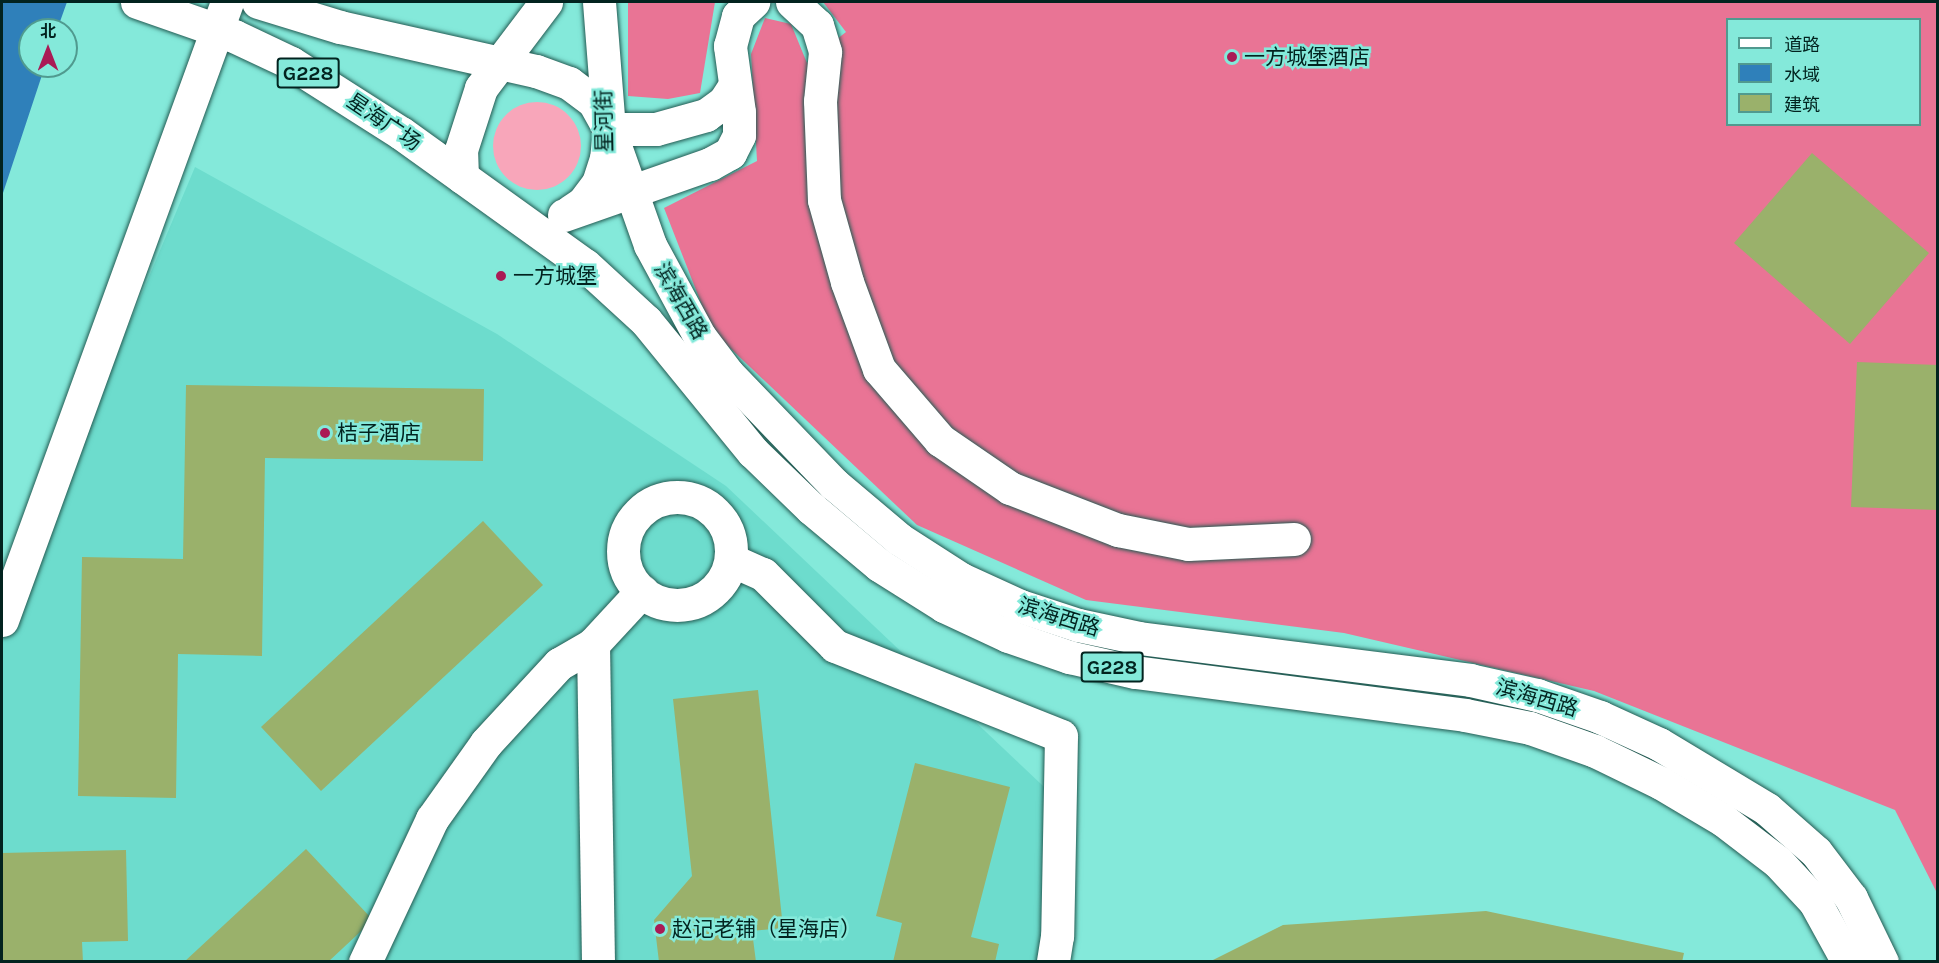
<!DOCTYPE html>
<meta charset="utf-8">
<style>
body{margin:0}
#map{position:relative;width:1939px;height:963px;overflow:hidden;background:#84e9da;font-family:Karla,"Noto Sans SC",sans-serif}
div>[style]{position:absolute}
.built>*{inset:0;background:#6ddccd}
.green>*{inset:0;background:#f8a6ba}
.round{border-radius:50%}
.forest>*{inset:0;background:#e97495}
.water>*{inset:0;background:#2f80ba}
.building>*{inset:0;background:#9ab16b}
.roads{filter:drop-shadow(0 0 2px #245b53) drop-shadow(0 0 2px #245b53)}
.minor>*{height:33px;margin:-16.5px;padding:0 16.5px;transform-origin:16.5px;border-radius:16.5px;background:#fff}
.minor>.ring{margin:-16.5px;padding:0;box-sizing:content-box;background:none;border:33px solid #fff;border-radius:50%}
.highway>*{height:33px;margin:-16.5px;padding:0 16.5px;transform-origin:16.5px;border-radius:16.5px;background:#fff}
.dots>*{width:16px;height:16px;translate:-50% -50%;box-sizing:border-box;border:3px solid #84e9da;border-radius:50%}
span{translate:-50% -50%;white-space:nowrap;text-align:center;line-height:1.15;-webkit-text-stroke:5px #84e9da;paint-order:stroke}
.shield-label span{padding:2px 4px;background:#84e9da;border:2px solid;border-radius:4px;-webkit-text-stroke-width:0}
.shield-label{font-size:20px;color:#02231f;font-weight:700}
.poi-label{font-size:21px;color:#02231f}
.left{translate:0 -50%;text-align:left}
.street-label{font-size:21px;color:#02231f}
.frame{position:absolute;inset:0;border:3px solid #02231f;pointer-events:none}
.legend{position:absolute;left:1726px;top:18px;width:195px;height:108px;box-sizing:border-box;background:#84e9da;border:2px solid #509a8f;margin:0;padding:8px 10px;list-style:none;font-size:18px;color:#02231f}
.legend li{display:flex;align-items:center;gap:12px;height:30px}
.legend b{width:30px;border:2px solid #509a8f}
.north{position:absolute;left:18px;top:18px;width:60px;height:60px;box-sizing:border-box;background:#84e9da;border:2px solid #509a8f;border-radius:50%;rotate:0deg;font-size:16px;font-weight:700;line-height:24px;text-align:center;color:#02231f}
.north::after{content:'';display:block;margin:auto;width:21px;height:27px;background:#aa1a55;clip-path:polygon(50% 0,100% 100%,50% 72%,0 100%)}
</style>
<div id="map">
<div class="built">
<div style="clip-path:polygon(195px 167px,497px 334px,726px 486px,1060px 802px,1053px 961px,2px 962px,2px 644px,27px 568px)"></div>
</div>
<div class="green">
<div class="round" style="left:493px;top:102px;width:88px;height:88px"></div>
</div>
<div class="forest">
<div style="clip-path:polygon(628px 2px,715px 2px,700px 93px,668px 99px,628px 96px)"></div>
<div style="clip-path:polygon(evenodd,823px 2px,1937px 2px,1937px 893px,1895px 810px,1594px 691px,1344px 633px,1086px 600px,917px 525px,712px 331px,664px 208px,757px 161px,751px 54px,765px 18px,791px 24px,807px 63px,846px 32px,823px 2px,1728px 20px,1920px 20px,1920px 124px,1728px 124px,1728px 20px)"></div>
</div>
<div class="water">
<div style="clip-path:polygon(2px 2px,67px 2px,57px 30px,30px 30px,30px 66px,45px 66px,2px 196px)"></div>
</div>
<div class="building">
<div style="clip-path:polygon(1812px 153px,1929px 253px,1850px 344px,1734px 243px)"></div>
<div style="clip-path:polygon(1857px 362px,1938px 365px,1938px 510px,1851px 507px)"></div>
<div style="clip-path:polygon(186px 385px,484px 389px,483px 461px,265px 458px,262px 656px,178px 654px,176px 798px,78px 796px,82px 557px,183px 559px)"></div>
<div style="clip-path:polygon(483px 521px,543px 585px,321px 791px,261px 727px)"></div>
<div style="clip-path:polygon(758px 690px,783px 928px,752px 931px,756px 962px,659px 962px,654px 920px,692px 876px,673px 699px)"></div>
<div style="clip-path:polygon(915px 763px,1010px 787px,971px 937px,999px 944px,995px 962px,893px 962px,902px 923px,876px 916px)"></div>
<div style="clip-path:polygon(306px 849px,373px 920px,328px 962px,184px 962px)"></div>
<div style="clip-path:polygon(126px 850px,128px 941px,82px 942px,83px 962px,2px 962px,2px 853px)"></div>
<div style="clip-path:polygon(1486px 911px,1684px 953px,1682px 962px,1209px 962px,1283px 925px)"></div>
</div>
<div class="roads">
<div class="minor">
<div style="left:792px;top:2px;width:34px;rotate:43deg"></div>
<div style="left:817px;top:25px;width:28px;rotate:73deg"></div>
<div style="left:825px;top:52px;width:49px;rotate:95.8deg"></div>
<div style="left:820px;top:101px;width:99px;rotate:87.7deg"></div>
<div style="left:824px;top:200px;width:85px;rotate:74.3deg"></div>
<div style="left:847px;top:282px;width:93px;rotate:69.8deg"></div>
<div style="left:879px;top:369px;width:94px;rotate:49.3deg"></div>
<div style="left:940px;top:440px;width:85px;rotate:34.4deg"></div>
<div style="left:1010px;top:488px;width:116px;rotate:21.3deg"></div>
<div style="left:1118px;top:530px;width:71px;rotate:11.3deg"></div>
<div style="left:1188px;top:544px;width:106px;rotate:-2.7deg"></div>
<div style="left:609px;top:129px;width:47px"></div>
<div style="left:656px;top:129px;width:52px;rotate:-15.6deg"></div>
<div style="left:706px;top:115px;width:22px;rotate:-36deg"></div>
<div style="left:724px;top:102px;width:20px;rotate:-57deg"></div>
<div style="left:462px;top:177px;width:27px;rotate:-92deg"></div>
<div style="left:461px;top:150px;width:65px;rotate:-72.1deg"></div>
<div style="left:481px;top:88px;width:108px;rotate:-52.9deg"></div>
<div style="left:571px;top:211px;width:14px;rotate:-34deg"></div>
<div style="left:583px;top:203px;width:25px;rotate:-53deg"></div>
<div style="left:598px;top:183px;width:25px;rotate:-72deg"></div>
<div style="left:606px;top:159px;width:30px;rotate:-84deg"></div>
<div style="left:609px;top:129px;width:127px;rotate:-94.5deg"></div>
<div style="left:564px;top:215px;width:155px;rotate:-19.3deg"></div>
<div style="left:710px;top:164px;width:23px;rotate:-29deg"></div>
<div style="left:730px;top:153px;width:20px;rotate:-63deg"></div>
<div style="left:739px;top:135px;width:23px;rotate:-90deg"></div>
<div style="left:739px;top:112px;width:67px;rotate:-97.8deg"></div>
<div style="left:730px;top:46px;width:31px;rotate:-75deg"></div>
<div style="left:738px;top:16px;width:21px;rotate:-43deg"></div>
<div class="ring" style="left:623px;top:497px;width:75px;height:75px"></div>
<div style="left:731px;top:560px;width:35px;rotate:24deg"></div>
<div style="left:763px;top:574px;width:102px;rotate:45deg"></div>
<div style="left:835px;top:646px;width:243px;rotate:21.7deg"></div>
<div style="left:1061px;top:736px;width:200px;rotate:91.1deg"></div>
<div style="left:1057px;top:936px;width:26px;rotate:99deg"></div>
<div style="left:2px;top:620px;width:658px;rotate:-69.99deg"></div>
<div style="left:365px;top:962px;width:158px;rotate:-64.9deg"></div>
<div style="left:432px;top:819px;width:93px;rotate:-54.6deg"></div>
<div style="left:486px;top:743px;width:108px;rotate:-47.3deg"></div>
<div style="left:559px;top:664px;width:39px;rotate:-30deg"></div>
<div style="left:598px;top:962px;width:318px;rotate:-90.9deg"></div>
<div style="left:593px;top:644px;width:72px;rotate:-47.2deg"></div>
</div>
<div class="highway">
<div style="left:137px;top:2px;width:103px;rotate:19.3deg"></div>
<div style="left:234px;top:36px;width:63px;rotate:25.3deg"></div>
<div style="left:291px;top:63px;width:130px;rotate:32.5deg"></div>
<div style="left:401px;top:133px;width:226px;rotate:35.7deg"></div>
<div style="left:585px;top:265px;width:83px;rotate:42.6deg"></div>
<div style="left:646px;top:321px;width:169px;rotate:50.8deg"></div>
<div style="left:753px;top:452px;width:81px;rotate:44deg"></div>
<div style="left:811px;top:508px;width:89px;rotate:40deg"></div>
<div style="left:879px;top:565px;width:77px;rotate:32.2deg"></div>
<div style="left:944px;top:606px;width:71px;rotate:25.1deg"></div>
<div style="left:1008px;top:636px;width:65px;rotate:19deg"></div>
<div style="left:1069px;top:657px;width:68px;rotate:12.8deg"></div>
<div style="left:1135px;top:672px;width:333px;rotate:7.4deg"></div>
<div style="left:1465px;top:715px;width:66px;rotate:11.3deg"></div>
<div style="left:1530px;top:728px;width:69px;rotate:19.5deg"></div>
<div style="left:1595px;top:751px;width:73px;rotate:25.9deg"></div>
<div style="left:1661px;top:783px;width:72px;rotate:30.8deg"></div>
<div style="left:1723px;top:820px;width:69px;rotate:37.4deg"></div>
<div style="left:1778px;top:862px;width:54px;rotate:47.2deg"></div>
<div style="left:1815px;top:902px;width:68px;rotate:61.2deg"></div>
<div style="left:258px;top:2px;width:86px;rotate:17deg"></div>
<div style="left:340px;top:27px;width:201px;rotate:12.7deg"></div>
<div style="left:536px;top:71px;width:35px;rotate:20deg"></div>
<div style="left:569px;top:83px;width:31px;rotate:37deg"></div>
<div style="left:594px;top:102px;width:31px;rotate:61deg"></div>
<div style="left:609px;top:129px;width:123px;rotate:70.5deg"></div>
<div style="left:650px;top:245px;width:105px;rotate:61.5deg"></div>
<div style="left:700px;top:337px;width:46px;rotate:52.9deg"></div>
<div style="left:728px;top:374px;width:153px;rotate:46.1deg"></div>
<div style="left:834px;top:484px;width:85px;rotate:40.2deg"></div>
<div style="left:899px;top:539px;width:74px;rotate:32.8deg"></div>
<div style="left:961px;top:579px;width:65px;rotate:24.6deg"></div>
<div style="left:1020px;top:606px;width:61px;rotate:18.1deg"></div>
<div style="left:1078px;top:625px;width:62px;rotate:12deg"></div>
<div style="left:1139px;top:638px;width:334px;rotate:7.2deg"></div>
<div style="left:1470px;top:680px;width:69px;rotate:12.6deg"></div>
<div style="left:1537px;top:695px;width:67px;rotate:19.2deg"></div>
<div style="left:1600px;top:717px;width:65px;rotate:24.6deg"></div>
<div style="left:1659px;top:744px;width:126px;rotate:31deg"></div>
<div style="left:1767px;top:809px;width:65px;rotate:41.3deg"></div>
<div style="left:1816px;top:852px;width:58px;rotate:52.7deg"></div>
<div style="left:1851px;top:898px;width:71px;rotate:64.2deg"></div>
</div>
</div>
<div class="dots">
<div style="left:1232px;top:57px;background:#aa1a55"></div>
<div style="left:501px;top:276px;background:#aa1a55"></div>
<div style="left:325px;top:433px;background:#aa1a55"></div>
<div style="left:660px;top:929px;background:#aa1a55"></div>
</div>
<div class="shield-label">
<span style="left:308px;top:73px">G228</span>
<span style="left:1112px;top:667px">G228</span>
</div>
<div class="poi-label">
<span class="left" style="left:1244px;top:57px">一方城堡酒店</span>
<span class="left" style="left:513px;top:276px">一方城堡</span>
<span class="left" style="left:337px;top:433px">桔子酒店</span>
<span class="left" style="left:672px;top:929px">赵记老铺（星海店）</span>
</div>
<div class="street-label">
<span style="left:604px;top:121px;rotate:-91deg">星河街</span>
<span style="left:384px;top:122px;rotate:34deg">星海广场</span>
<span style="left:681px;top:301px;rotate:60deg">滨海西路</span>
<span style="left:1059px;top:617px;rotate:17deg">滨海西路</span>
<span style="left:1537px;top:698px;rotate:16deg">滨海西路</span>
</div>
<div class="frame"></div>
<ul class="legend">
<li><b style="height:8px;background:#fff"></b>道路</li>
<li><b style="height:16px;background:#2f80ba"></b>水域</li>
<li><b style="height:16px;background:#9ab16b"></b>建筑</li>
</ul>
<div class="north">北</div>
</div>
